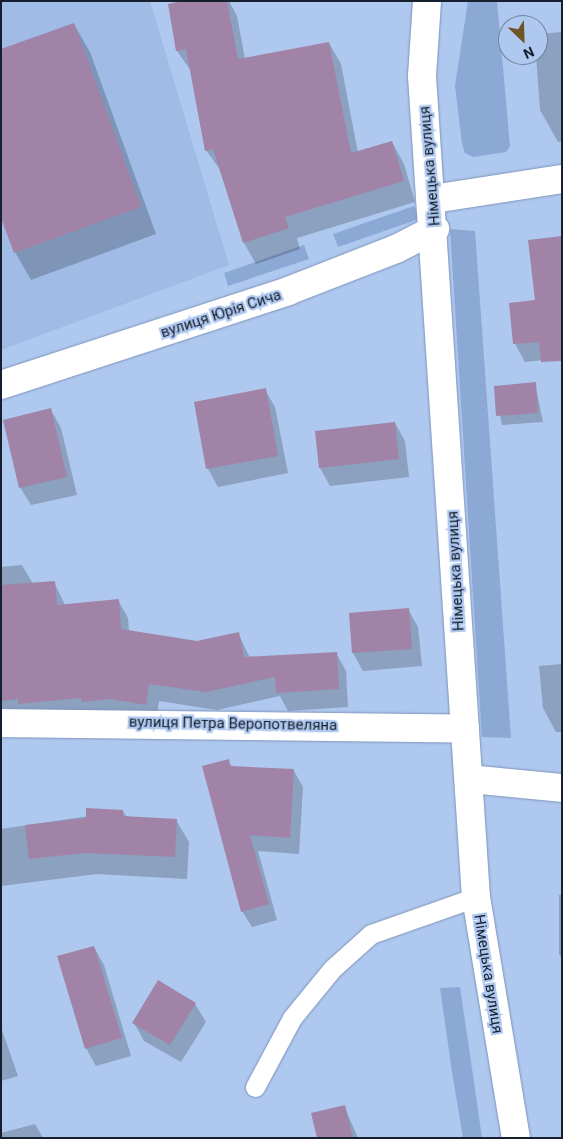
<!DOCTYPE html>
<meta charset="utf-8">
<style>
body{margin:0}
#map{position:relative;width:563px;height:1139px;overflow:hidden;background:#afc8ef;font-family:Roboto,sans-serif}
div>[style]{position:absolute}
.built>*{inset:0;background:#9fbbe6}
.green>*{inset:0;background:#8ca8d5}
.shadow>*{inset:0;background:#0003}
.building>*{inset:0;background:#a083a7}
.roads{filter:drop-shadow(0 0 1px #7e95ba) drop-shadow(0 0 1px #7e95ba)}
.service>*{height:19px;margin:-9.5px;padding:0 9.5px;transform-origin:9.5px;border-radius:9.5px;background:#fff}
.minor>*{height:28px;margin:-14px;padding:0 14px;transform-origin:14px;border-radius:14px;background:#fff}
.tertiary>*{height:28px;margin:-14px;padding:0 14px;transform-origin:14px;border-radius:14px;background:#fff}
span{translate:-50% -50%;white-space:nowrap;text-align:center;line-height:1.15;-webkit-text-stroke:4.5px #afc8ef;paint-order:stroke}
.street-label{font-size:15px;color:#161f2d}
.frame{position:absolute;inset:0;border:2px solid #161f2d;pointer-events:none}
.north{position:absolute;left:498px;top:15px;width:50px;height:50px;box-sizing:border-box;background:#afc8ef;border:1px solid #7284a1;border-radius:50%;rotate:156deg;font-size:14px;font-weight:700;line-height:20px;text-align:center;color:#161f2d}
.north::after{content:'';display:block;margin:auto;width:18px;height:22px;background:#6e5426;clip-path:polygon(50% 0,100% 100%,50% 72%,0 100%)}
</style>
<div id="map">
<div class="built">
<div style="clip-path:polygon(1px 1px,150px 1px,229px 265px,1px 350px)"></div>
</div>
<div class="green">
<div style="clip-path:polygon(468px 1px,497px 1px,510px 146px,506px 152px,473px 157px,465px 153px,462px 144px,455px 86px)"></div>
<div style="clip-path:polygon(414px 206px,419px 219px,338px 247px,333px 234px)"></div>
<div style="clip-path:polygon(450px 229px,475px 231px,511px 738px,482px 737px)"></div>
<div style="clip-path:polygon(304px 245px,309px 259px,228px 286px,224px 273px)"></div>
<div style="clip-path:polygon(460px 987px,475px 1089px,482px 1138px,463px 1138px,452px 1072px,440px 988px)"></div>
</div>
<div class="shadow">
<div style="clip-path:polygon(190px 1px,229px 1px,237px 16px,245px 59px,329px 43px,341px 64px,358px 153px,392px 142px,404px 164px,415px 202px,297px 238px,300px 249px,256px 264px,244px 243px,221px 171px,206px 150px,191px 71px,177px 51px)"></div>
<div style="clip-path:polygon(74px 24px,90px 52px,156px 234px,31px 280px,15px 252px)"></div>
<div style="clip-path:polygon(562px 32px,562px 141px,558px 142px,540px 110px,536px 55px,538px 34px)"></div>
<div style="clip-path:polygon(536px 301px,562px 358px,525px 362px,515px 344px)"></div>
<div style="clip-path:polygon(535px 384px,543px 422px,502px 425px,495px 387px)"></div>
<div style="clip-path:polygon(265px 390px,275px 407px,288px 473px,218px 487px,208px 469px,195px 403px)"></div>
<div style="clip-path:polygon(51px 410px,61px 428px,77px 495px,31px 505px,20px 487px)"></div>
<div style="clip-path:polygon(395px 423px,405px 441px,409px 477px,330px 486px,320px 468px)"></div>
<div style="clip-path:polygon(22px 565px,33px 584px,54px 582px,65px 605px,118px 600px,128px 618px,129px 632px,197px 642px,238px 633px,250px 658px,336px 653px,346px 671px,348px 707px,288px 711px,280px 696px,217px 710px,159px 701px,156px 722px,1px 725px,1px 567px)"></div>
<div style="clip-path:polygon(408px 609px,418px 627px,422px 666px,363px 671px,353px 653px)"></div>
<div style="clip-path:polygon(562px 664px,562px 732px,556px 732px,543px 708px,539px 666px)"></div>
<div style="clip-path:polygon(228px 760px,232px 767px,294px 771px,303px 787px,299px 854px,258px 851px,277px 920px,252px 927px,242px 911px)"></div>
<div style="clip-path:polygon(123px 811px,127px 818px,176px 820px,189px 842px,187px 879px,97px 874px,1px 886px,1px 829px)"></div>
<div style="clip-path:polygon(559px 895px,562px 895px,562px 959px,559px 954px)"></div>
<div style="clip-path:polygon(94px 947px,104px 965px,131px 1056px,96px 1066px,86px 1048px)"></div>
<div style="clip-path:polygon(195px 1004px,206px 1022px,181px 1062px,144px 1041px,134px 1023px)"></div>
<div style="clip-path:polygon(1px 1027px,18px 1076px,1px 1081px)"></div>
<div style="clip-path:polygon(344px 1106px,358px 1138px,318px 1138px)"></div>
<div style="clip-path:polygon(35px 1124px,43px 1138px,1px 1138px,1px 1133px)"></div>
</div>
<div class="building">
<div style="clip-path:polygon(183px 1px,227px 1px,238px 59px,329px 42px,351px 153px,392px 141px,404px 181px,285px 217px,289px 228px,243px 243px,213px 149px,205px 151px,186px 49px,176px 51px,168px 4px)"></div>
<div style="clip-path:polygon(74px 23px,141px 207px,14px 253px,1px 218px,1px 49px)"></div>
<div style="clip-path:polygon(562px 236px,562px 361px,541px 362px,539px 342px,513px 344px,509px 303px,535px 300px,528px 240px)"></div>
<div style="clip-path:polygon(536px 382px,538px 413px,496px 416px,494px 386px)"></div>
<div style="clip-path:polygon(266px 388px,278px 456px,206px 469px,194px 402px)"></div>
<div style="clip-path:polygon(51px 408px,67px 477px,19px 488px,3px 420px)"></div>
<div style="clip-path:polygon(395px 422px,399px 459px,319px 468px,315px 431px)"></div>
<div style="clip-path:polygon(55px 581px,57px 605px,119px 599px,121px 629px,197px 641px,239px 632px,244px 657px,337px 652px,339px 689px,276px 693px,275px 677px,206px 692px,149px 684px,146px 705px,111px 699px,82px 702px,81px 698px,18px 704px,18px 699px,1px 701px,1px 585px)"></div>
<div style="clip-path:polygon(409px 608px,412px 649px,352px 653px,349px 613px)"></div>
<div style="clip-path:polygon(229px 759px,230px 766px,294px 769px,290px 838px,250px 835px,269px 904px,241px 912px,202px 766px)"></div>
<div style="clip-path:polygon(86px 808px,123px 810px,123px 816px,177px 819px,175px 857px,84px 853px,29px 859px,25px 825px,86px 818px)"></div>
<div style="clip-path:polygon(94px 946px,122px 1038px,85px 1049px,57px 956px)"></div>
<div style="clip-path:polygon(158px 980px,196px 1003px,170px 1045px,132px 1023px)"></div>
<div style="clip-path:polygon(345px 1105px,353px 1138px,317px 1138px,311px 1113px)"></div>
</div>
<div class="roads">
<div class="service">
<div style="left:255px;top:1087px;width:78px;rotate:-61.8deg"></div>
<div style="left:292px;top:1018px;width:63px;rotate:-50.8deg"></div>
<div style="left:332px;top:969px;width:52px;rotate:-41.9deg"></div>
<div style="left:371px;top:934px;width:111px;rotate:-19.4deg"></div>
</div>
<div class="minor">
<div style="left:433px;top:199px;width:131px;rotate:-8.8deg"></div>
<div style="left:1px;top:385px;width:302px;rotate:-18.1deg"></div>
<div style="left:288px;top:291px;width:116px;rotate:-21.3deg"></div>
<div style="left:396px;top:249px;width:44px;rotate:-27.1deg"></div>
<div style="left:1px;top:723px;width:464px;rotate:0.7deg"></div>
</div>
<div class="tertiary">
<div style="left:427px;top:1px;width:75px;rotate:93.8deg"></div>
<div style="left:422px;top:76px;width:823px;rotate:86.24deg"></div>
<div style="left:476px;top:897px;width:244px;rotate:80.6deg"></div>
<div style="left:469px;top:779px;width:93px;rotate:5.5deg"></div>
</div>
</div>
<div class="street-label">
<span style="left:430px;top:166px;rotate:-95deg">Німецька вулиця</span>
<span style="left:221px;top:314px;rotate:-18deg">вулиця Юрія Сича</span>
<span style="left:456px;top:571px;rotate:-93deg">Німецька вулиця</span>
<span style="left:233px;top:724px;rotate:1deg">вулиця Петра Веропотвеляна</span>
<span style="left:488px;top:974px;rotate:81deg">Німецька вулиця</span>
</div>
<div class="frame"></div>
<div class="north">N</div>
</div>
